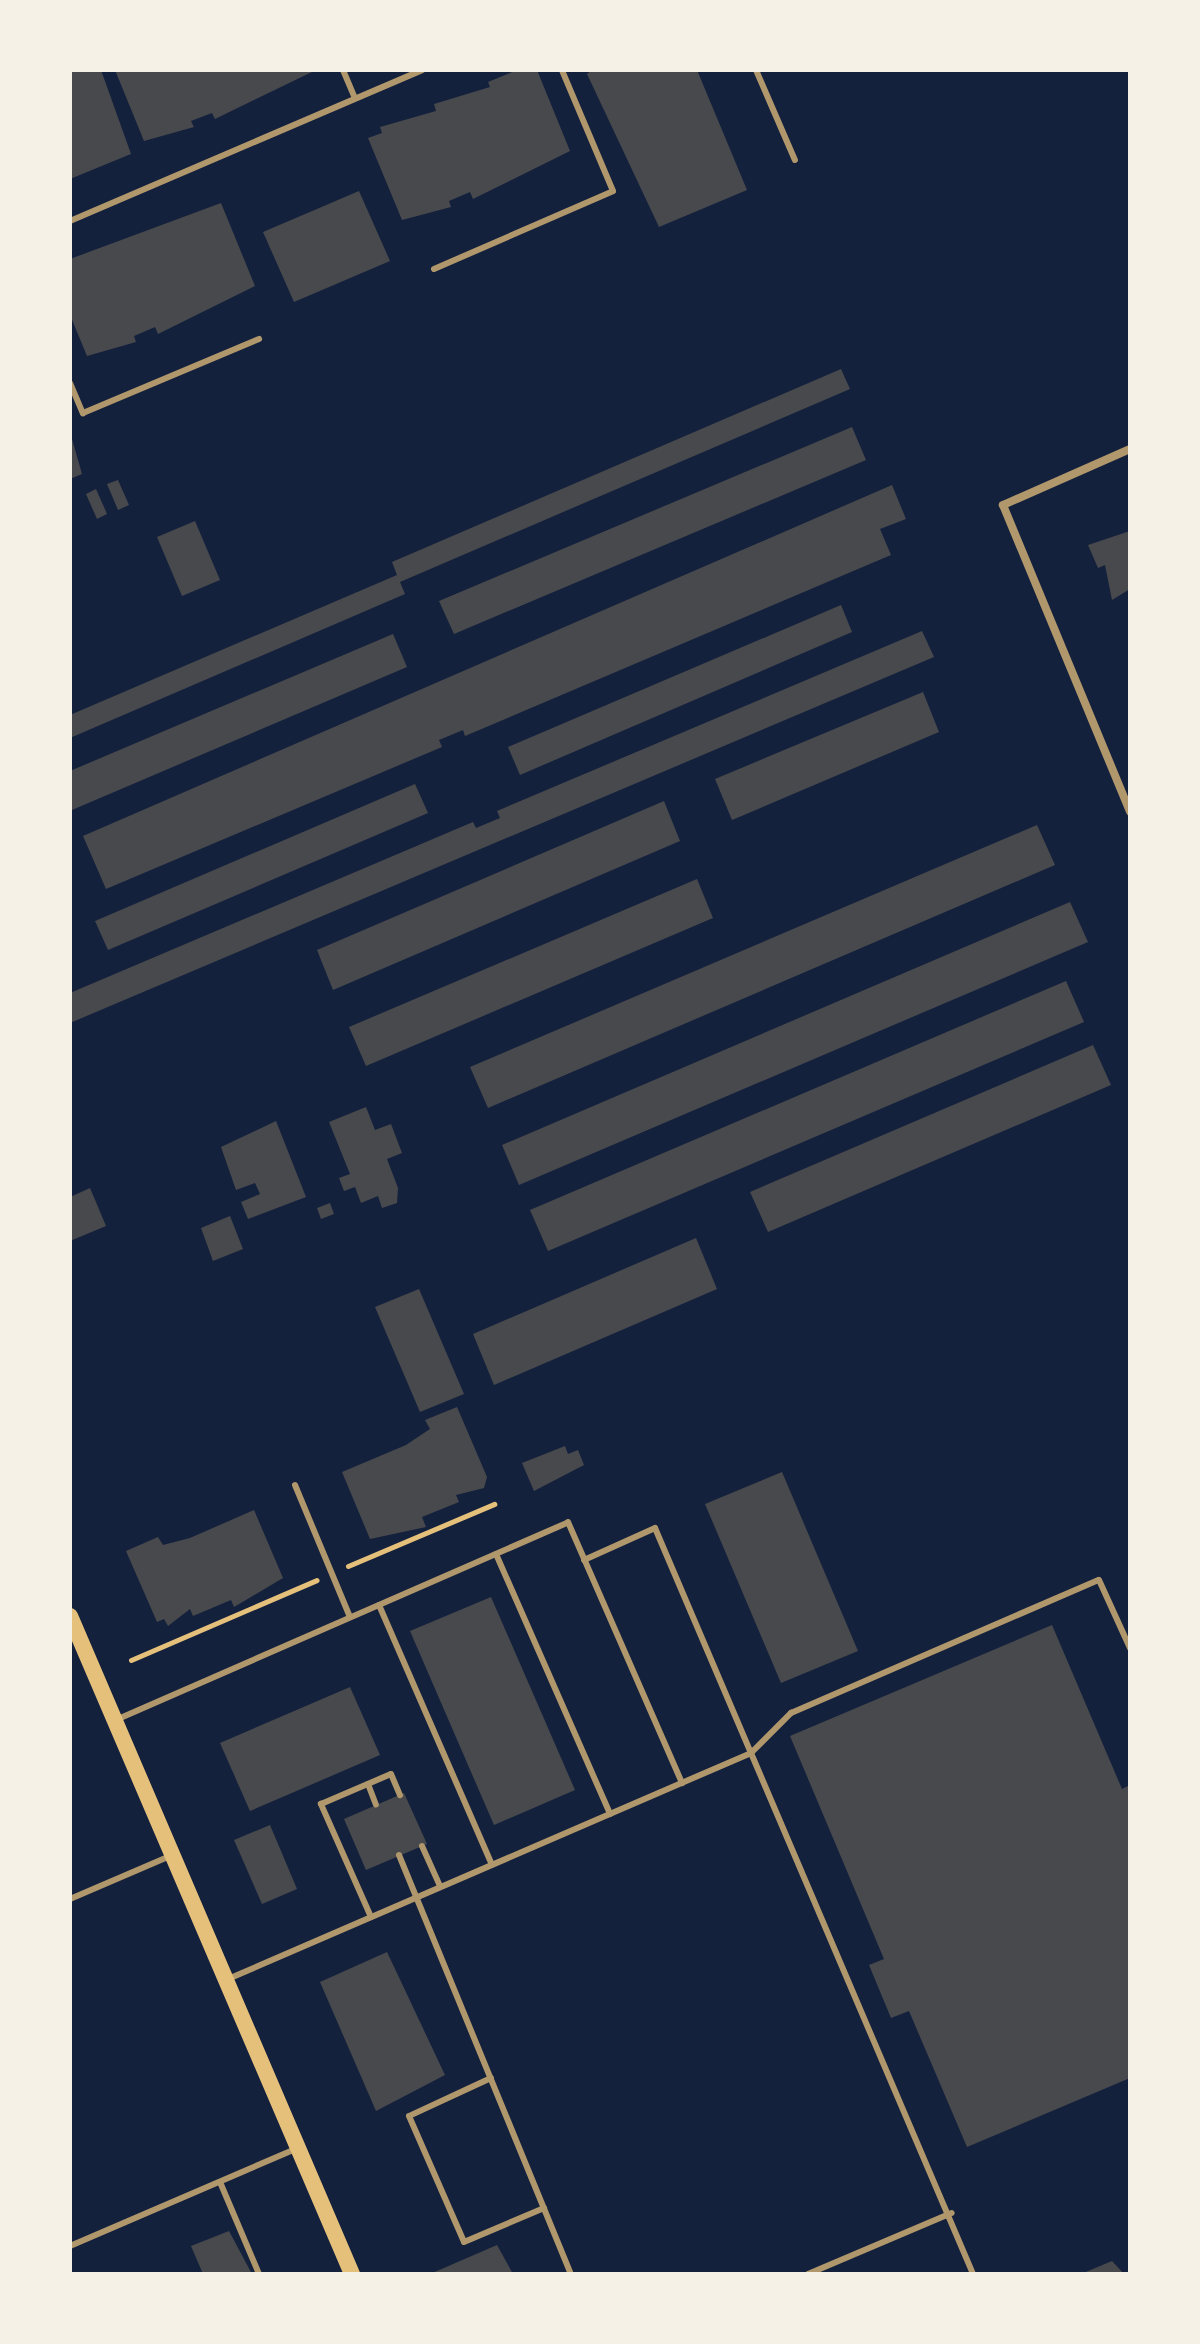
<!DOCTYPE html>
<style>
body{margin:0}
#map{position:relative;width:1200px;height:2344px;overflow:hidden;background:#14213d;font-family:"Noto Sans",sans-serif}
div>[style]{position:absolute}
.building>*{inset:0;background:#48494c}
.path>*{height:5px;margin:-2.5px;padding:0 2.5px;transform-origin:2.5px;border-radius:2.5px;background:#e5c07b}
.service>*{height:6px;margin:-3px;padding:0 3px;transform-origin:3px;border-radius:3px;background:#b1986c}
.minor>*{height:8px;margin:-4px;padding:0 4px;transform-origin:4px;border-radius:4px;background:#b1986c}
.secondary>*{height:16px;margin:-8px;padding:0 8px;transform-origin:8px;border-radius:8px;background:#e5c07b}
span{translate:-50% -50%;white-space:nowrap;text-align:center;line-height:1.15;-webkit-text-stroke:7px #f6f1e7;paint-order:stroke}
.frame{position:absolute;inset:0;border:72px solid #f6f1e7;pointer-events:none}
</style>
<div id="map">
<div class="building">
<div style="clip-path:polygon(70px 70px,101px 70px,131px 154px,70px 179px)"></div>
<div style="clip-path:polygon(115px 70px,316px 70px,215px 119px,212px 113px,191px 121px,194px 127px,144px 141px)"></div>
<div style="clip-path:polygon(517px 70px,537px 70px,570px 151px,473px 199px,470px 192px,449px 201px,451px 207px,402px 220px,368px 138px,382px 133px,380px 127px,436px 111px,434px 104px,490px 87px,488px 82px)"></div>
<div style="clip-path:polygon(592px 70px,697px 70px,747px 190px,659px 227px,587px 74px)"></div>
<div style="clip-path:polygon(359px 191px,390px 261px,294px 302px,263px 232px)"></div>
<div style="clip-path:polygon(221px 203px,255px 286px,158px 334px,155px 327px,134px 336px,136px 342px,87px 356px,70px 315px,70px 259px)"></div>
<div style="clip-path:polygon(841px 369px,850px 389px,400px 582px,405px 594px,70px 738px,70px 715px,397px 575px,392px 562px)"></div>
<div style="clip-path:polygon(852px 427px,866px 460px,454px 634px,439px 601px)"></div>
<div style="clip-path:polygon(70px 432px,82px 474px,70px 479px)"></div>
<div style="clip-path:polygon(118px 480px,129px 505px,118px 510px,107px 484px)"></div>
<div style="clip-path:polygon(892px 485px,906px 519px,880px 529px,891px 555px,465px 736px,463px 730px,439px 740px,442px 747px,106px 889px,83px 836px)"></div>
<div style="clip-path:polygon(96px 489px,107px 514px,97px 519px,86px 494px)"></div>
<div style="clip-path:polygon(195px 521px,220px 580px,182px 596px,157px 537px)"></div>
<div style="clip-path:polygon(1130px 531px,1130px 589px,1112px 600px,1105px 565px,1098px 568px,1088px 545px)"></div>
<div style="clip-path:polygon(841px 605px,852px 632px,520px 775px,508px 747px)"></div>
<div style="clip-path:polygon(922px 631px,934px 657px,70px 1023px,70px 993px,473px 822px,476px 828px,500px 818px,497px 811px)"></div>
<div style="clip-path:polygon(393px 634px,407px 667px,72px 810px,70px 771px)"></div>
<div style="clip-path:polygon(923px 692px,939px 732px,732px 820px,715px 779px)"></div>
<div style="clip-path:polygon(415px 784px,428px 813px,108px 950px,95px 921px)"></div>
<div style="clip-path:polygon(664px 801px,680px 841px,333px 990px,317px 950px)"></div>
<div style="clip-path:polygon(1037px 825px,1055px 865px,488px 1108px,470px 1067px)"></div>
<div style="clip-path:polygon(697px 879px,713px 918px,366px 1066px,349px 1027px)"></div>
<div style="clip-path:polygon(1070px 902px,1088px 942px,519px 1185px,502px 1145px)"></div>
<div style="clip-path:polygon(1066px 981px,1084px 1022px,548px 1251px,530px 1210px)"></div>
<div style="clip-path:polygon(1093px 1045px,1111px 1085px,768px 1232px,750px 1192px)"></div>
<div style="clip-path:polygon(366px 1107px,375px 1130px,391px 1124px,402px 1153px,387px 1159px,398px 1188px,397px 1203px,382px 1208px,378px 1196px,361px 1203px,355px 1187px,344px 1191px,339px 1178px,350px 1174px,329px 1122px)"></div>
<div style="clip-path:polygon(276px 1121px,306px 1197px,248px 1219px,241px 1202px,260px 1194px,255px 1183px,236px 1190px,221px 1147px)"></div>
<div style="clip-path:polygon(90px 1188px,106px 1226px,70px 1241px,70px 1197px)"></div>
<div style="clip-path:polygon(330px 1203px,334px 1214px,321px 1219px,317px 1208px)"></div>
<div style="clip-path:polygon(230px 1216px,243px 1249px,213px 1261px,201px 1228px)"></div>
<div style="clip-path:polygon(696px 1238px,717px 1289px,494px 1385px,473px 1334px)"></div>
<div style="clip-path:polygon(419px 1289px,464px 1394px,420px 1412px,375px 1307px)"></div>
<div style="clip-path:polygon(457px 1407px,487px 1477px,484px 1488px,456px 1495px,459px 1502px,422px 1517px,426px 1527px,370px 1539px,342px 1472px,406px 1445px,430px 1429px,425px 1420px)"></div>
<div style="clip-path:polygon(565px 1446px,568px 1454px,578px 1450px,584px 1465px,534px 1491px,522px 1463px)"></div>
<div style="clip-path:polygon(782px 1472px,858px 1651px,781px 1683px,705px 1504px)"></div>
<div style="clip-path:polygon(254px 1510px,283px 1578px,234px 1607px,231px 1600px,193px 1616px,190px 1609px,168px 1626px,164px 1619px,157px 1622px,126px 1551px,158px 1537px,163px 1545px,190px 1538px)"></div>
<div style="clip-path:polygon(491px 1597px,575px 1790px,494px 1825px,410px 1631px)"></div>
<div style="clip-path:polygon(1052px 1625px,1122px 1789px,1130px 1785px,1130px 2078px,967px 2147px,909px 2011px,891px 2018px,869px 1965px,884px 1959px,790px 1736px)"></div>
<div style="clip-path:polygon(350px 1687px,380px 1755px,250px 1811px,220px 1743px)"></div>
<div style="clip-path:polygon(404px 1793px,427px 1844px,366px 1870px,344px 1819px)"></div>
<div style="clip-path:polygon(270px 1825px,297px 1889px,262px 1904px,234px 1840px)"></div>
<div style="clip-path:polygon(387px 1952px,445px 2075px,376px 2111px,320px 1982px)"></div>
<div style="clip-path:polygon(229px 2231px,252px 2274px,203px 2274px,191px 2246px)"></div>
<div style="clip-path:polygon(497px 2245px,513px 2274px,430px 2274px)"></div>
<div style="clip-path:polygon(1112px 2261px,1124px 2274px,1081px 2274px)"></div>
</div>
<div class="path">
<div style="left:348px;top:1566px;width:159px;rotate:-23deg"></div>
<div style="left:131px;top:1660px;width:202px;rotate:-23.3deg"></div>
</div>
<div class="service">
<div style="left:343px;top:70px;width:30px;rotate:67deg"></div>
<div style="left:756px;top:70px;width:98px;rotate:66.6deg"></div>
<div style="left:70px;top:221px;width:383px;rotate:-23.2deg"></div>
<div style="left:434px;top:269px;width:195px;rotate:-23.5deg"></div>
<div style="left:613px;top:191px;width:131px;rotate:-112.9deg"></div>
<div style="left:70px;top:383px;width:33px;rotate:67deg"></div>
<div style="left:83px;top:413px;width:191px;rotate:-22.8deg"></div>
<div style="left:295px;top:1485px;width:143px;rotate:67.4deg"></div>
<div style="left:496px;top:1554px;width:284px;rotate:66.3deg"></div>
<div style="left:584px;top:1560px;width:78px;rotate:-24.3deg"></div>
<div style="left:655px;top:1528px;width:245px;rotate:66.9deg"></div>
<div style="left:751px;top:1753px;width:57px;rotate:-45deg"></div>
<div style="left:791px;top:1713px;width:335px;rotate:-23.4deg"></div>
<div style="left:1099px;top:1580px;width:75px;rotate:65.5deg"></div>
<div style="left:379px;top:1605px;width:283px;rotate:66.5deg"></div>
<div style="left:118px;top:1719px;width:491px;rotate:-23.6deg"></div>
<div style="left:568px;top:1522px;width:285px;rotate:66.4deg"></div>
<div style="left:368px;top:1784px;width:22px;rotate:69deg"></div>
<div style="left:422px;top:1846px;width:44px;rotate:65.8deg"></div>
<div style="left:399px;top:1855px;width:453px;rotate:67.7deg"></div>
<div style="left:70px;top:1899px;width:109px;rotate:-23.3deg"></div>
<div style="left:371px;top:1917px;width:124px;rotate:-113.9deg"></div>
<div style="left:321px;top:1804px;width:76px;rotate:-23.2deg"></div>
<div style="left:391px;top:1774px;width:23px;rotate:67deg"></div>
<div style="left:228px;top:1979px;width:570px;rotate:-23.37deg"></div>
<div style="left:751px;top:1753px;width:566px;rotate:66.92deg"></div>
<div style="left:491px;top:2078px;width:90px;rotate:155.1deg"></div>
<div style="left:409px;top:2116px;width:137px;rotate:66.4deg"></div>
<div style="left:464px;top:2242px;width:87px;rotate:-23deg"></div>
<div style="left:220px;top:2182px;width:100px;rotate:67deg"></div>
<div style="left:70px;top:2246px;width:248px;rotate:-23.3deg"></div>
<div style="left:808px;top:2274px;width:156px;rotate:-23deg"></div>
</div>
<div class="minor">
<div style="left:1130px;top:449px;width:139px;rotate:156.2deg"></div>
<div style="left:1003px;top:505px;width:332px;rotate:67.5deg"></div>
</div>
<div class="secondary">
<div style="left:70px;top:1616px;width:716px;rotate:66.8deg"></div>
</div>
<div class="frame"></div>
</div>
